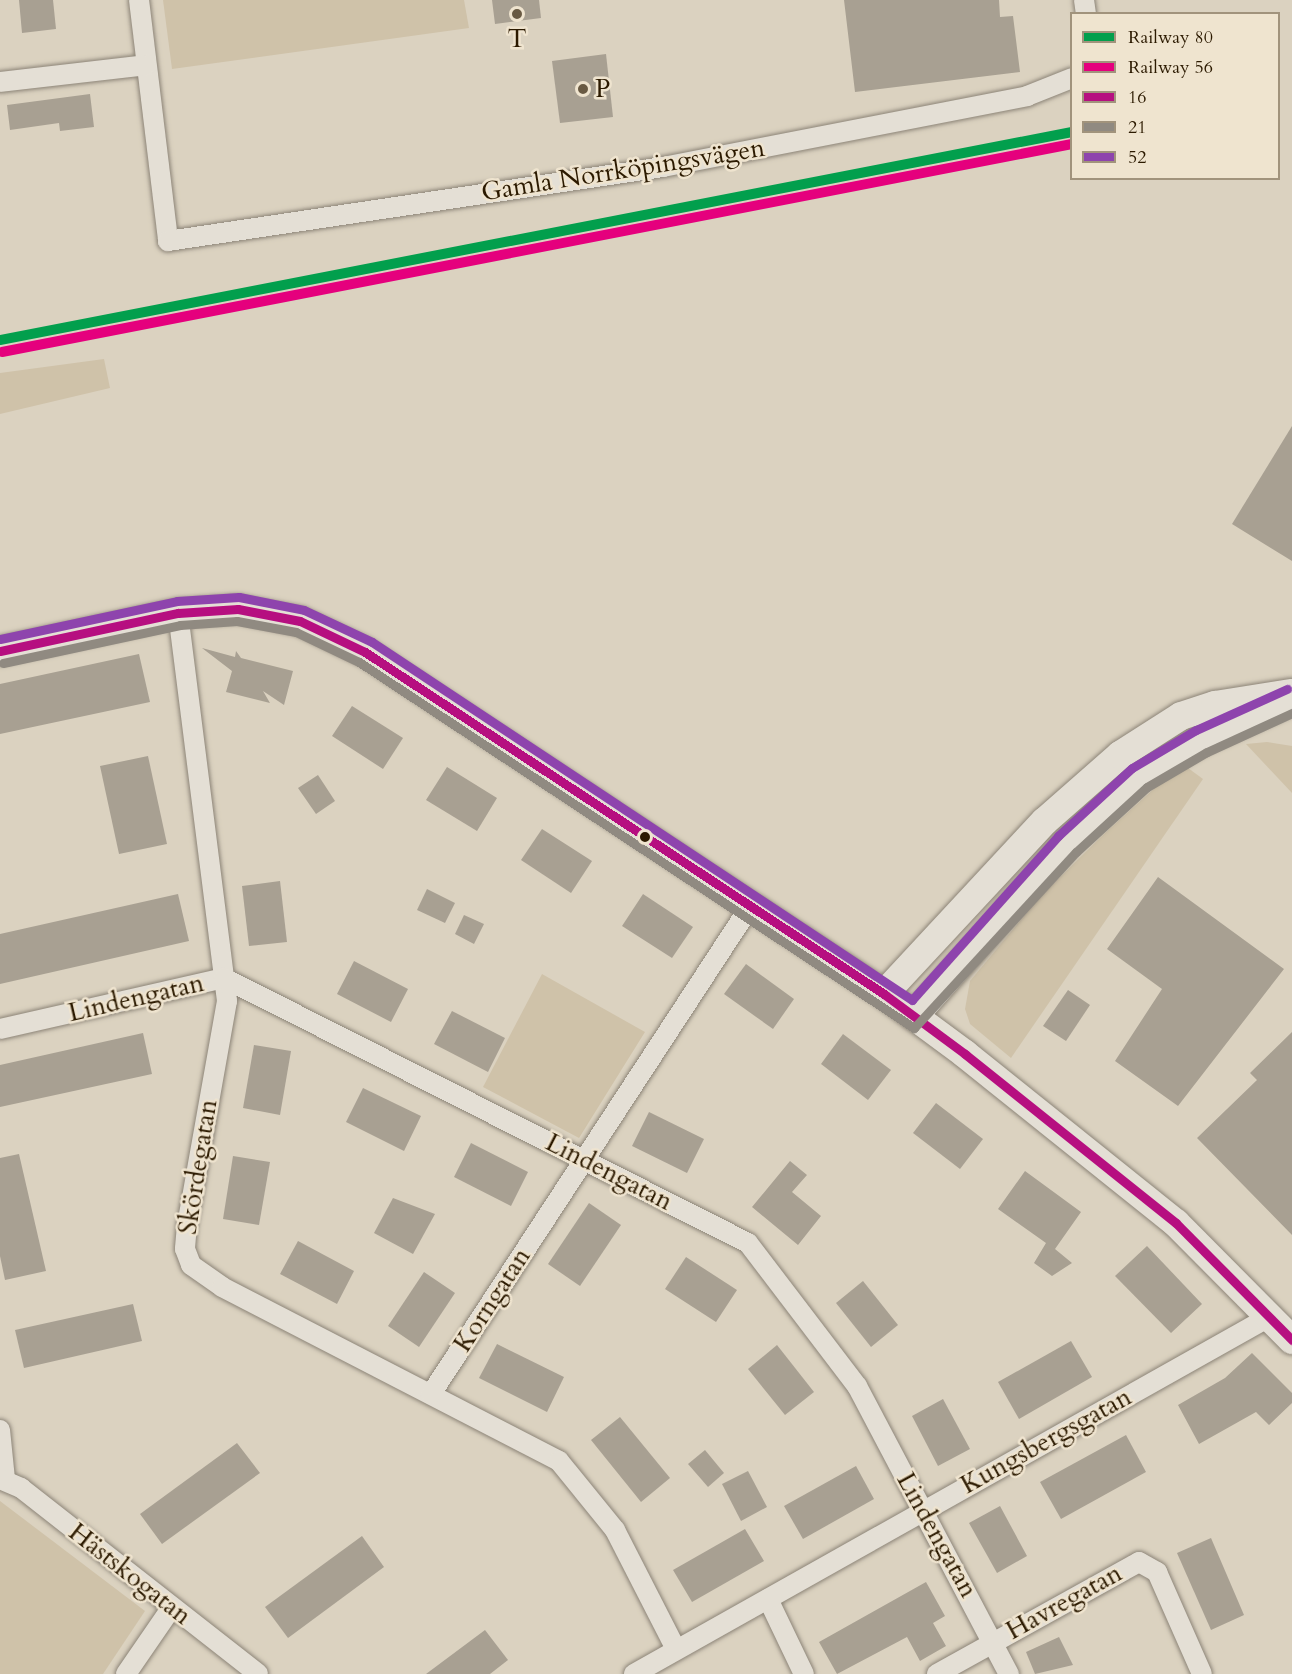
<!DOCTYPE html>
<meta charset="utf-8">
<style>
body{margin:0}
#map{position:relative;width:1292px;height:1674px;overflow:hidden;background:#dbd2c0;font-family:Cardo,serif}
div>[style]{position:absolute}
.green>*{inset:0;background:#cfc2a9}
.building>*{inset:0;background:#a8a092}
.roads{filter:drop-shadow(0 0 2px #8c8477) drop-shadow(0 0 2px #8c8477)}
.street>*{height:20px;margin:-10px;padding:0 10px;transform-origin:10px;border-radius:10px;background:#e4dfd5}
.secondary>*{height:28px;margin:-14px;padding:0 14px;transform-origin:14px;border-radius:14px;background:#e4dfd5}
.bus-1>*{height:9px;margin:-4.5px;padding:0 4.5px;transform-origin:4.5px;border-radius:4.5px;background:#b60f80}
.bus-2>*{height:9px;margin:-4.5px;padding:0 4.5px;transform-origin:4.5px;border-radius:4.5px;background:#908a81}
.bus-3>*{height:9px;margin:-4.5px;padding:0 4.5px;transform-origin:4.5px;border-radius:4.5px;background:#8e44ad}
.rail-1>*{height:10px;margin:-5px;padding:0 5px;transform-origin:5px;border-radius:5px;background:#029f4d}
.rail-2>*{height:10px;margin:-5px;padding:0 5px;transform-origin:5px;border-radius:5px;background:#e5007d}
.dots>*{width:16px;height:16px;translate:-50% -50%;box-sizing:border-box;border:3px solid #efe4cf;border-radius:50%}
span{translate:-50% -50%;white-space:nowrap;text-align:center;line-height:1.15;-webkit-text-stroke:5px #efe4cf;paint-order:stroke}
.poi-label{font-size:26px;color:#2c1a00}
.left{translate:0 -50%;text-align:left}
.street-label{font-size:26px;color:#2c1a00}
.legend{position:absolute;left:1070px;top:12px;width:210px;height:168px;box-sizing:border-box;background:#efe4cf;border:2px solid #a1937c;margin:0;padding:8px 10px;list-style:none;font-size:18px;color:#2c1a00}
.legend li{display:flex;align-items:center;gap:12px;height:30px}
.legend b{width:30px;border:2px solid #a1937c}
</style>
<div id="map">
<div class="green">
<div style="clip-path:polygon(163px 0,464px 0,469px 28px,172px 69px)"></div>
<div style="clip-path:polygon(104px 359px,110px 388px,0 414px,0 373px)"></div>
<div style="clip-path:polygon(1267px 742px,1292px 746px,1292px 793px,1246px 744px)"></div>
<div style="clip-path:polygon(1188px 768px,1203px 779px,1011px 1058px,970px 1024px,965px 1009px,970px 981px,1040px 897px,1105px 833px,1157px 786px)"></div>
<div style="clip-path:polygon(542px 974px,645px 1032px,579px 1138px,483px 1087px)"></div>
<div style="clip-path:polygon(0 1501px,145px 1611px,103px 1674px,0 1674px)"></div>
</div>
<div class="building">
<div style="clip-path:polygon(19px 0,53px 0,56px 29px,22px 33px)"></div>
<div style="clip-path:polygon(492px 0,539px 0,541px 18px,495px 24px)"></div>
<div style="clip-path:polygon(844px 0,999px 0,1000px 17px,1013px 16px,1020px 72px,855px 92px)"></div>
<div style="clip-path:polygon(606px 54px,613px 117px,560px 123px,552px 61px)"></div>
<div style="clip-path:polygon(90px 94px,94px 127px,60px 131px,59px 123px,10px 130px,7px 105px)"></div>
<div style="clip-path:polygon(1292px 426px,1292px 561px,1232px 524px)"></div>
<div style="clip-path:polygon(202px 648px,235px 657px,236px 651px,241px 658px,293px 671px,284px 705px,263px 691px,270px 703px,226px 692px,232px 671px)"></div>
<div style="clip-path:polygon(139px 654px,150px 702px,0 734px,0 684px)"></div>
<div style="clip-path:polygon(352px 706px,403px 738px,383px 769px,332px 736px)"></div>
<div style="clip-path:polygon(148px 756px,167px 844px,119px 854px,100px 766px)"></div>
<div style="clip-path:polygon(447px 767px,497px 798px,477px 831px,426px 800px)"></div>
<div style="clip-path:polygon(318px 775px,335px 801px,316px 814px,298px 788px)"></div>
<div style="clip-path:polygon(542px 829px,592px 861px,571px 893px,521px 860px)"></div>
<div style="clip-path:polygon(1158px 877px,1284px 969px,1178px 1106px,1115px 1061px,1162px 989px,1107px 949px)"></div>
<div style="clip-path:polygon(280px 881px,287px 942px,249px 946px,242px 886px)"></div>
<div style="clip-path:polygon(427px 889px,455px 903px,445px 923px,417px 910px)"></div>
<div style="clip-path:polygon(178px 894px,189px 941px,0 984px,0 934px)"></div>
<div style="clip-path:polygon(643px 894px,693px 927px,672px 958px,622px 926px)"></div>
<div style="clip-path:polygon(464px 915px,484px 924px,474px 944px,455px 934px)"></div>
<div style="clip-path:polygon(354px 961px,408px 989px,391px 1022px,337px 994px)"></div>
<div style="clip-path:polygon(746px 964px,794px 999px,773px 1029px,724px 994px)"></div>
<div style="clip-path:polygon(1068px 990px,1090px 1005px,1066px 1041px,1043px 1026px)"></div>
<div style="clip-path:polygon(452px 1011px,505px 1038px,488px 1072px,434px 1044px)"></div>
<div style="clip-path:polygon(1292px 1032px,1292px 1235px,1197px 1138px,1257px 1080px,1250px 1073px)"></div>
<div style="clip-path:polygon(143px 1033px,152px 1074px,0 1107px,0 1065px)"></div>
<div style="clip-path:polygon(843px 1034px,891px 1070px,868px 1100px,821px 1064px)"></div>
<div style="clip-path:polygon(254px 1045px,291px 1051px,280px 1115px,243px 1108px)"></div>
<div style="clip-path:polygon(363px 1088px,421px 1116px,404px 1151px,346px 1122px)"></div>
<div style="clip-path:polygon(936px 1103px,983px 1139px,960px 1169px,913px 1133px)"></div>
<div style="clip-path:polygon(649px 1112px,704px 1139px,687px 1173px,632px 1146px)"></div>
<div style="clip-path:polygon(471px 1143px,528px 1172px,511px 1206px,454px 1177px)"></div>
<div style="clip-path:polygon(19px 1154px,46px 1271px,5px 1280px,0 1256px,0 1158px)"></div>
<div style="clip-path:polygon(233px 1156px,270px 1162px,259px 1225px,223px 1219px)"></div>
<div style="clip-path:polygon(790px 1161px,807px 1175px,792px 1192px,821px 1216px,798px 1245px,752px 1207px)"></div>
<div style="clip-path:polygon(1025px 1171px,1081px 1212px,1055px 1249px,1072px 1263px,1052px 1276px,1034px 1263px,1046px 1243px,998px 1209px)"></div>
<div style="clip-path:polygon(393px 1198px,435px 1214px,413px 1254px,374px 1233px)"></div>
<div style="clip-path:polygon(589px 1203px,621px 1225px,580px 1286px,548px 1264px)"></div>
<div style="clip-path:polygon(298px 1241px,354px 1271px,337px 1304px,280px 1274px)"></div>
<div style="clip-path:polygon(1147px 1246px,1202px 1304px,1171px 1333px,1115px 1276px)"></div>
<div style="clip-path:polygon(686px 1257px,737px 1290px,716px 1322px,665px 1289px)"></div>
<div style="clip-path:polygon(424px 1272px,455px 1293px,419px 1347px,388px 1326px)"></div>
<div style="clip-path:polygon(863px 1281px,898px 1325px,871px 1347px,836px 1303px)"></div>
<div style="clip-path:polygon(133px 1304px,142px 1341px,24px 1368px,15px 1330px)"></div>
<div style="clip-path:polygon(1071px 1341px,1092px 1377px,1019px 1419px,998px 1382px)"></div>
<div style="clip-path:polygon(497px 1344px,564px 1377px,547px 1412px,479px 1378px)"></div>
<div style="clip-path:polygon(777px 1345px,814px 1392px,785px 1415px,748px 1369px)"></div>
<div style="clip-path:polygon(1252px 1353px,1292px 1393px,1292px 1403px,1269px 1425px,1256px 1412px,1199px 1444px,1178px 1405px,1225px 1378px)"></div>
<div style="clip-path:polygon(943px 1399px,970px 1449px,938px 1466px,912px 1416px)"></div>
<div style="clip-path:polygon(620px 1417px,670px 1478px,641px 1502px,591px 1440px)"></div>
<div style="clip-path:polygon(1126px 1435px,1146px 1472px,1061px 1519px,1040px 1482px)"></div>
<div style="clip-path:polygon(237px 1443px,260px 1473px,162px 1544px,140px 1514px)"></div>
<div style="clip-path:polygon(705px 1450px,724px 1473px,708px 1487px,688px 1464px)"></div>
<div style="clip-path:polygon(856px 1466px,874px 1499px,803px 1539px,784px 1506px)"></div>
<div style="clip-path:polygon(748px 1471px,767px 1507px,741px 1521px,722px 1484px)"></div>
<div style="clip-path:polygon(1000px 1506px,1027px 1556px,997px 1573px,969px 1523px)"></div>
<div style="clip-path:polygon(745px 1529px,764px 1561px,692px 1602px,673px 1570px)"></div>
<div style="clip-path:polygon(362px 1536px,384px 1567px,288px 1638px,265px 1607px)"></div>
<div style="clip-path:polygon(1211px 1538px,1244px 1615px,1211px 1630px,1177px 1553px)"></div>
<div style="clip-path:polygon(926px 1582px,945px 1616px,933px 1623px,946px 1646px,920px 1661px,907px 1637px,837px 1674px,819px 1642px)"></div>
<div style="clip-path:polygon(485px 1630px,508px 1660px,490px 1674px,426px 1674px)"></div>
<div style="clip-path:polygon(1059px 1637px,1073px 1665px,1035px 1674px,1026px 1652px)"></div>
</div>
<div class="roads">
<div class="street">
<div style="left:139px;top:0;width:243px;rotate:83.1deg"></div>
<div style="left:168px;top:241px;width:501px;rotate:-8.5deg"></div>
<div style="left:663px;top:167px;width:371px;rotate:-11deg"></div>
<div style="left:1027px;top:96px;width:48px;rotate:-21.8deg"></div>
<div style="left:1084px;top:0;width:14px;rotate:82deg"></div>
<div style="left:0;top:82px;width:147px;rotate:-6.6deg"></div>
<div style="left:178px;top:613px;width:391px;rotate:82.8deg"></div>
<div style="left:227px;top:1001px;width:228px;rotate:100.1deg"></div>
<div style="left:187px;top:1225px;width:24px;rotate:95deg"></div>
<div style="left:185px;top:1249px;width:17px;rotate:69deg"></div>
<div style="left:191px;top:1265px;width:38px;rotate:35deg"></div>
<div style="left:222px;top:1287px;width:379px;rotate:27.3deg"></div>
<div style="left:559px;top:1461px;width:89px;rotate:50.9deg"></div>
<div style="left:615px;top:1530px;width:134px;rotate:62.9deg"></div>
<div style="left:0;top:1029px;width:230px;rotate:-12.8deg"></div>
<div style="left:224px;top:978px;width:587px;rotate:26.83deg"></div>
<div style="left:748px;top:1243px;width:180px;rotate:52.7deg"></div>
<div style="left:857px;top:1386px;width:326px;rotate:62.2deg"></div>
<div style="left:431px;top:1394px;width:584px;rotate:-56.8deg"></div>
<div style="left:0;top:1430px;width:49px;rotate:84.2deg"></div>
<div style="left:0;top:1479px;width:23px;rotate:23deg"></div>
<div style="left:21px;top:1488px;width:301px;rotate:38.1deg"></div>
<div style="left:768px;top:1599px;width:83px;rotate:64.4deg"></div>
<div style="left:126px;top:1674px;width:81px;rotate:-55.5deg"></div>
<div style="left:634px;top:1674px;width:731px;rotate:-29.34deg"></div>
<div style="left:937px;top:1674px;width:231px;rotate:-29deg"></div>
<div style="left:1139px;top:1562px;width:21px;rotate:29deg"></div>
<div style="left:1157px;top:1572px;width:111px;rotate:66.2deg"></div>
</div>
<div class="secondary">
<div style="left:0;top:651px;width:182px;rotate:-12.1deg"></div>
<div style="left:178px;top:613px;width:60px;rotate:-3.8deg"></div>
<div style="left:238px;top:609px;width:63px;rotate:11deg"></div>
<div style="left:300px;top:621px;width:72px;rotate:25.5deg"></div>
<div style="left:365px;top:652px;width:622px;rotate:33.38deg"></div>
<div style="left:884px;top:994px;width:101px;rotate:36.5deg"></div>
<div style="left:965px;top:1054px;width:270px;rotate:38.7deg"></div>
<div style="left:1176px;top:1223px;width:165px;rotate:45.2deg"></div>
<div style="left:884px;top:994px;width:236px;rotate:-47.1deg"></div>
<div style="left:1045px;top:821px;width:100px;rotate:-41.3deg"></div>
<div style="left:1120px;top:755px;width:72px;rotate:-32.6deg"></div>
<div style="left:1181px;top:716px;width:36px;rotate:-18deg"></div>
<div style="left:1215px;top:705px;width:78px;rotate:-8.9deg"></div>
<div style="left:914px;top:1016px;width:230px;rotate:-48.3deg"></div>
<div style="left:1067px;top:844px;width:99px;rotate:-42.5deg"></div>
<div style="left:1140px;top:777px;width:71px;rotate:-30.5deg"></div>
<div style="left:1201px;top:741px;width:92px;rotate:-24.3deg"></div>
</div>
</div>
<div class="bus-1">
<div style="left:0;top:651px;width:182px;rotate:-12.1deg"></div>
<div style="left:178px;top:613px;width:60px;rotate:-3.8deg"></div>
<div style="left:238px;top:609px;width:63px;rotate:11deg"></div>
<div style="left:300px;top:621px;width:72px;rotate:25.5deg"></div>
<div style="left:365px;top:652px;width:622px;rotate:33.38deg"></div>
<div style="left:884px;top:994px;width:101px;rotate:36.5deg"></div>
<div style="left:965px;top:1054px;width:270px;rotate:38.7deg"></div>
<div style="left:1176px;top:1223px;width:165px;rotate:45.2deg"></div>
</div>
<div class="bus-2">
<div style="left:3px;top:663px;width:181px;rotate:-12.1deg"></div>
<div style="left:180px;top:625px;width:57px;rotate:-4deg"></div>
<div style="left:237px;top:621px;width:60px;rotate:10.6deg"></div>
<div style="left:296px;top:632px;width:70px;rotate:25.5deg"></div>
<div style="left:359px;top:662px;width:665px;rotate:33.4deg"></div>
<div style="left:914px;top:1028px;width:239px;rotate:-47.4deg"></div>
<div style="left:1076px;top:852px;width:96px;rotate:-42.5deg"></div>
<div style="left:1147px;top:787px;width:69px;rotate:-30.3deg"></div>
<div style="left:1207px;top:752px;width:94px;rotate:-24.6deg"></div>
</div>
<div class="bus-3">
<div style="left:0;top:639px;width:181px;rotate:-12.1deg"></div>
<div style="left:177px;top:601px;width:62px;rotate:-3.7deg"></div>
<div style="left:239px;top:597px;width:66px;rotate:11.3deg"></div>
<div style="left:304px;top:610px;width:75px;rotate:25.2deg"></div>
<div style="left:372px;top:642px;width:648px;rotate:33.54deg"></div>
<div style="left:912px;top:1000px;width:220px;rotate:-48.3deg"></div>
<div style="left:1058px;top:836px;width:100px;rotate:-42.6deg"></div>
<div style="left:1132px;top:768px;width:74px;rotate:-30.7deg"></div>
<div style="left:1196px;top:730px;width:100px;rotate:-24.3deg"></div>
</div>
<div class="rail-1">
<div style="left:0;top:340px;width:1092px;rotate:-10.98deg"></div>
</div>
<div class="rail-2">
<div style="left:2px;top:352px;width:1090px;rotate:-11deg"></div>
</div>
<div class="dots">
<div style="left:517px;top:14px;background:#695a43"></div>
<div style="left:583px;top:89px;background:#695a43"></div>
<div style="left:645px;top:837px;background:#2c1a00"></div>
</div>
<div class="poi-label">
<span style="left:517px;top:39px">T</span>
<span class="left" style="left:595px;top:89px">P</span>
</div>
<div class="street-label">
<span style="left:623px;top:170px;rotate:-9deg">Gamla Norrköpingsvägen</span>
<span style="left:136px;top:998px;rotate:-13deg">Lindengatan</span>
<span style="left:198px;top:1167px;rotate:-81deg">Skördegatan</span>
<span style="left:609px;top:1172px;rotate:27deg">Lindengatan</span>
<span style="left:492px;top:1300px;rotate:-57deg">Korngatan</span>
<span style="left:1046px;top:1441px;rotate:-29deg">Kungsbergsgatan</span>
<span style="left:937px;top:1535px;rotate:61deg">Lindengatan</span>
<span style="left:130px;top:1574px;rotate:38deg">Hästskogatan</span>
<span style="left:1064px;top:1602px;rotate:-29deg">Havregatan</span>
</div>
<ul class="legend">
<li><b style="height:8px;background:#029f4d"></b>Railway 80</li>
<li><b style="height:8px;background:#e5007d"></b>Railway 56</li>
<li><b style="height:8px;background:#b60f80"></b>16</li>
<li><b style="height:8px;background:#908a81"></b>21</li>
<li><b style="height:8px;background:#8e44ad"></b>52</li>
</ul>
</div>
